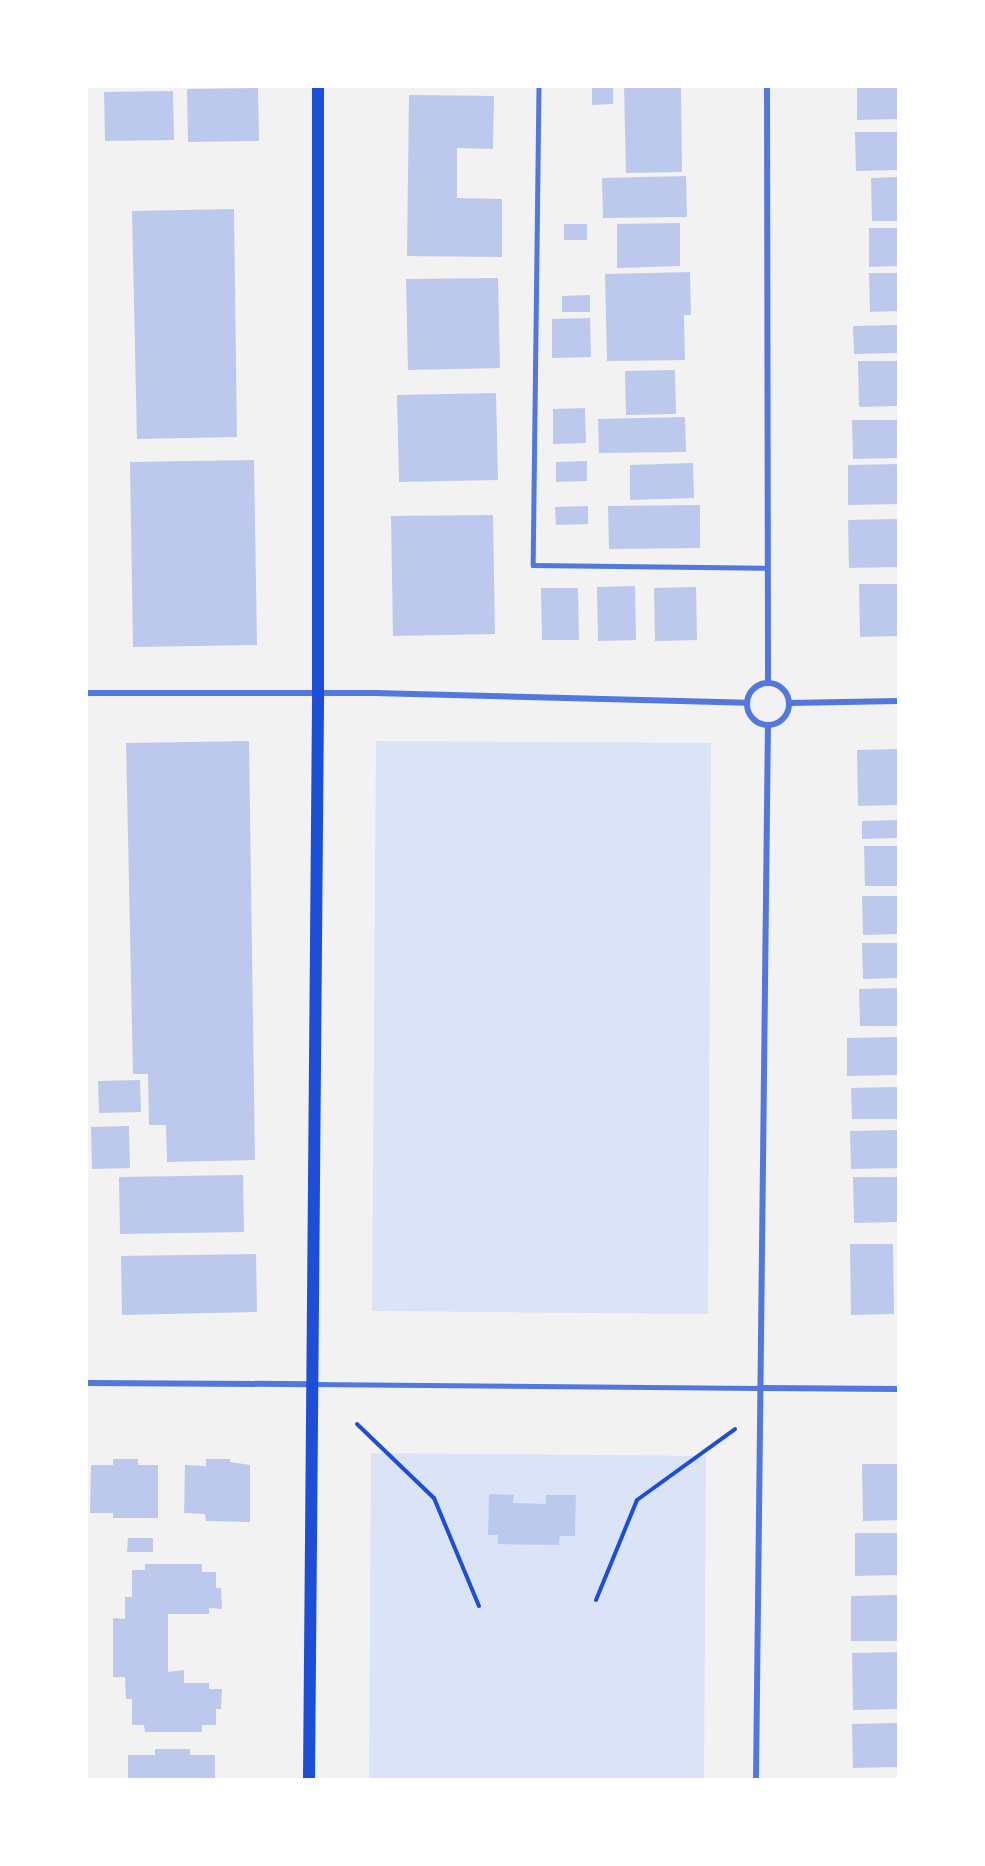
<!DOCTYPE html>
<style>
body{margin:0}
#map{position:relative;width:985px;height:1866px;overflow:hidden;background:#f2f2f2;font-family:"Roboto Serif",serif}
div>[style]{position:absolute}
.green>*{inset:0;background:#dbe4f7}
.building>*{inset:0;background:#bdc9ec}
.path>*{height:4px;margin:-2px;padding:0 2px;transform-origin:2px;border-radius:2px;background:#1d4ed8}
.service>*{height:4.5px;margin:-2.25px;padding:0 2.25px;transform-origin:2.25px;border-radius:2.25px;background:#5277de}
.pedestrian>*{height:5px;margin:-2.5px;padding:0 2.5px;transform-origin:2.5px;border-radius:2.5px;background:#5277de}
.minor>*{height:6px;margin:-3px;padding:0 3px;transform-origin:3px;border-radius:3px;background:#5277de}
.minor>.ring{margin:-3px;padding:0;box-sizing:content-box;background:none;border:6px solid #5277de;border-radius:50%}
.secondary>*{height:12px;margin:-6px;padding:0 6px;transform-origin:6px;border-radius:6px;background:#1d4ed8}
span{translate:-50% -50%;white-space:nowrap;text-align:center;line-height:1.15;-webkit-text-stroke:5px #fff;paint-order:stroke}
.frame{position:absolute;inset:0;border:88px solid #fff;pointer-events:none}
</style>
<div id="map">
<div class="green">
<div style="clip-path:polygon(376px 741px,711px 743px,708px 1314px,372px 1311px)"></div>
<div style="clip-path:polygon(371px 1453px,706px 1456px,704px 1779px,369px 1779px)"></div>
</div>
<div class="building">
<div style="clip-path:polygon(592px 87px,613px 87px,613px 104px,592px 105px)"></div>
<div style="clip-path:polygon(624px 87px,681px 87px,682px 172px,626px 173px)"></div>
<div style="clip-path:polygon(857px 87px,898px 87px,898px 119px,857px 120px)"></div>
<div style="clip-path:polygon(258px 88px,259px 141px,188px 142px,187px 89px)"></div>
<div style="clip-path:polygon(173px 91px,174px 140px,105px 141px,104px 92px)"></div>
<div style="clip-path:polygon(409px 95px,494px 96px,493px 149px,457px 148px,457px 198px,502px 199px,502px 257px,407px 256px)"></div>
<div style="clip-path:polygon(855px 132px,898px 132px,898px 170px,856px 171px)"></div>
<div style="clip-path:polygon(686px 176px,687px 217px,603px 218px,602px 178px)"></div>
<div style="clip-path:polygon(898px 177px,898px 221px,872px 221px,871px 178px)"></div>
<div style="clip-path:polygon(234px 209px,237px 437px,137px 439px,132px 211px)"></div>
<div style="clip-path:polygon(680px 223px,680px 266px,617px 268px,617px 224px)"></div>
<div style="clip-path:polygon(564px 224px,587px 224px,587px 240px,564px 240px)"></div>
<div style="clip-path:polygon(869px 228px,898px 228px,898px 266px,869px 267px)"></div>
<div style="clip-path:polygon(690px 272px,691px 315px,684px 315px,685px 360px,607px 361px,605px 274px)"></div>
<div style="clip-path:polygon(869px 273px,898px 273px,898px 311px,870px 312px)"></div>
<div style="clip-path:polygon(498px 278px,500px 368px,408px 370px,406px 279px)"></div>
<div style="clip-path:polygon(590px 295px,590px 312px,562px 312px,562px 296px)"></div>
<div style="clip-path:polygon(590px 318px,591px 357px,552px 358px,552px 319px)"></div>
<div style="clip-path:polygon(898px 325px,898px 353px,854px 354px,853px 326px)"></div>
<div style="clip-path:polygon(858px 361px,898px 361px,898px 406px,859px 407px)"></div>
<div style="clip-path:polygon(675px 370px,676px 414px,626px 415px,625px 371px)"></div>
<div style="clip-path:polygon(496px 393px,498px 480px,399px 482px,397px 395px)"></div>
<div style="clip-path:polygon(585px 408px,586px 443px,553px 444px,553px 409px)"></div>
<div style="clip-path:polygon(685px 417px,686px 452px,599px 453px,598px 419px)"></div>
<div style="clip-path:polygon(852px 420px,898px 420px,898px 458px,853px 459px)"></div>
<div style="clip-path:polygon(254px 460px,257px 645px,133px 647px,130px 462px)"></div>
<div style="clip-path:polygon(587px 461px,587px 481px,556px 482px,556px 462px)"></div>
<div style="clip-path:polygon(693px 463px,694px 498px,630px 500px,630px 465px)"></div>
<div style="clip-path:polygon(898px 464px,898px 504px,848px 505px,848px 465px)"></div>
<div style="clip-path:polygon(700px 505px,700px 548px,609px 549px,608px 506px)"></div>
<div style="clip-path:polygon(588px 506px,588px 524px,556px 525px,555px 507px)"></div>
<div style="clip-path:polygon(493px 515px,495px 634px,393px 636px,391px 516px)"></div>
<div style="clip-path:polygon(898px 519px,898px 567px,849px 568px,848px 520px)"></div>
<div style="clip-path:polygon(859px 584px,898px 584px,898px 636px,860px 637px)"></div>
<div style="clip-path:polygon(635px 586px,636px 640px,598px 641px,597px 587px)"></div>
<div style="clip-path:polygon(696px 587px,697px 640px,655px 641px,654px 588px)"></div>
<div style="clip-path:polygon(541px 588px,578px 588px,579px 640px,542px 640px)"></div>
<div style="clip-path:polygon(249px 741px,255px 1160px,167px 1162px,166px 1125px,149px 1125px,148px 1074px,133px 1074px,126px 743px)"></div>
<div style="clip-path:polygon(898px 749px,898px 805px,858px 806px,857px 750px)"></div>
<div style="clip-path:polygon(898px 820px,898px 838px,862px 839px,862px 821px)"></div>
<div style="clip-path:polygon(864px 846px,898px 846px,898px 886px,865px 886px)"></div>
<div style="clip-path:polygon(862px 896px,898px 896px,898px 934px,863px 935px)"></div>
<div style="clip-path:polygon(862px 943px,898px 943px,898px 978px,863px 979px)"></div>
<div style="clip-path:polygon(898px 988px,898px 1026px,860px 1026px,859px 989px)"></div>
<div style="clip-path:polygon(898px 1037px,898px 1075px,847px 1076px,847px 1038px)"></div>
<div style="clip-path:polygon(140px 1080px,141px 1112px,99px 1113px,98px 1081px)"></div>
<div style="clip-path:polygon(898px 1087px,898px 1119px,852px 1119px,851px 1088px)"></div>
<div style="clip-path:polygon(129px 1126px,130px 1168px,92px 1169px,91px 1127px)"></div>
<div style="clip-path:polygon(898px 1130px,898px 1168px,851px 1169px,850px 1131px)"></div>
<div style="clip-path:polygon(243px 1175px,244px 1232px,120px 1234px,119px 1177px)"></div>
<div style="clip-path:polygon(853px 1177px,898px 1177px,898px 1222px,854px 1223px)"></div>
<div style="clip-path:polygon(850px 1244px,893px 1244px,894px 1314px,851px 1315px)"></div>
<div style="clip-path:polygon(256px 1254px,257px 1312px,122px 1315px,121px 1256px)"></div>
<div style="clip-path:polygon(113px 1459px,138px 1459px,138px 1465px,158px 1465px,158px 1518px,113px 1518px,113px 1513px,90px 1513px,91px 1465px,113px 1465px)"></div>
<div style="clip-path:polygon(206px 1459px,230px 1459px,230px 1462px,250px 1465px,250px 1522px,206px 1521px,205px 1514px,184px 1513px,185px 1465px,206px 1466px)"></div>
<div style="clip-path:polygon(862px 1464px,898px 1464px,898px 1520px,863px 1521px)"></div>
<div style="clip-path:polygon(489px 1494px,514px 1495px,513px 1503px,546px 1504px,546px 1495px,576px 1495px,575px 1536px,560px 1536px,559px 1545px,498px 1544px,498px 1535px,488px 1535px)"></div>
<div style="clip-path:polygon(855px 1533px,898px 1533px,898px 1575px,855px 1576px)"></div>
<div style="clip-path:polygon(128px 1538px,153px 1538px,153px 1552px,127px 1552px)"></div>
<div style="clip-path:polygon(145px 1564px,202px 1564px,202px 1572px,216px 1572px,216px 1588px,221px 1588px,222px 1609px,209px 1608px,209px 1614px,168px 1614px,168px 1672px,184px 1670px,184px 1683px,209px 1683px,209px 1689px,222px 1689px,221px 1709px,216px 1709px,216px 1725px,202px 1725px,202px 1732px,145px 1732px,144px 1725px,132px 1725px,132px 1699px,126px 1699px,125px 1677px,113px 1677px,113px 1618px,125px 1619px,125px 1597px,132px 1597px,132px 1570px,145px 1570px)"></div>
<div style="clip-path:polygon(898px 1595px,898px 1641px,851px 1641px,851px 1596px)"></div>
<div style="clip-path:polygon(898px 1652px,898px 1709px,853px 1710px,852px 1653px)"></div>
<div style="clip-path:polygon(898px 1723px,898px 1767px,853px 1768px,852px 1724px)"></div>
<div style="clip-path:polygon(155px 1749px,190px 1749px,190px 1755px,215px 1755px,215px 1779px,128px 1779px,128px 1755px,155px 1755px)"></div>
</div>
<div class="path">
<div style="left:357px;top:1424px;width:107px;rotate:43.9deg"></div>
<div style="left:434px;top:1498px;width:117px;rotate:67.4deg"></div>
<div style="left:596px;top:1600px;width:108px;rotate:-67.7deg"></div>
<div style="left:637px;top:1500px;width:121px;rotate:-35.9deg"></div>
</div>
<div class="service">
<div style="left:539px;top:87px;width:478px;rotate:90.7deg"></div>
<div style="left:533px;top:565px;width:234px;rotate:0.7deg"></div>
</div>
<div class="pedestrian">
<div style="left:311px;top:1384px;width:449px;rotate:0.5deg"></div>
</div>
<div class="minor">
<div style="left:767px;top:87px;width:596px;rotate:89.9deg"></div>
<div class="ring" style="left:747px;top:683px;width:36px;height:36px"></div>
<div style="left:87px;top:693px;width:287px"></div>
<div style="left:374px;top:693px;width:373px;rotate:1.5deg"></div>
<div style="left:789px;top:703px;width:109px;rotate:-1.1deg"></div>
<div style="left:87px;top:1383px;width:224px;rotate:0.3deg"></div>
<div style="left:760px;top:1388px;width:138px;rotate:0.4deg"></div>
<div style="left:756px;top:1779px;width:1054px;rotate:-89.35deg"></div>
</div>
<div class="secondary">
<div style="left:309px;top:1779px;width:1085px;rotate:-89.52deg"></div>
<div style="left:318px;top:694px;width:607px;rotate:-90deg"></div>
</div>
<div class="frame"></div>
</div>
